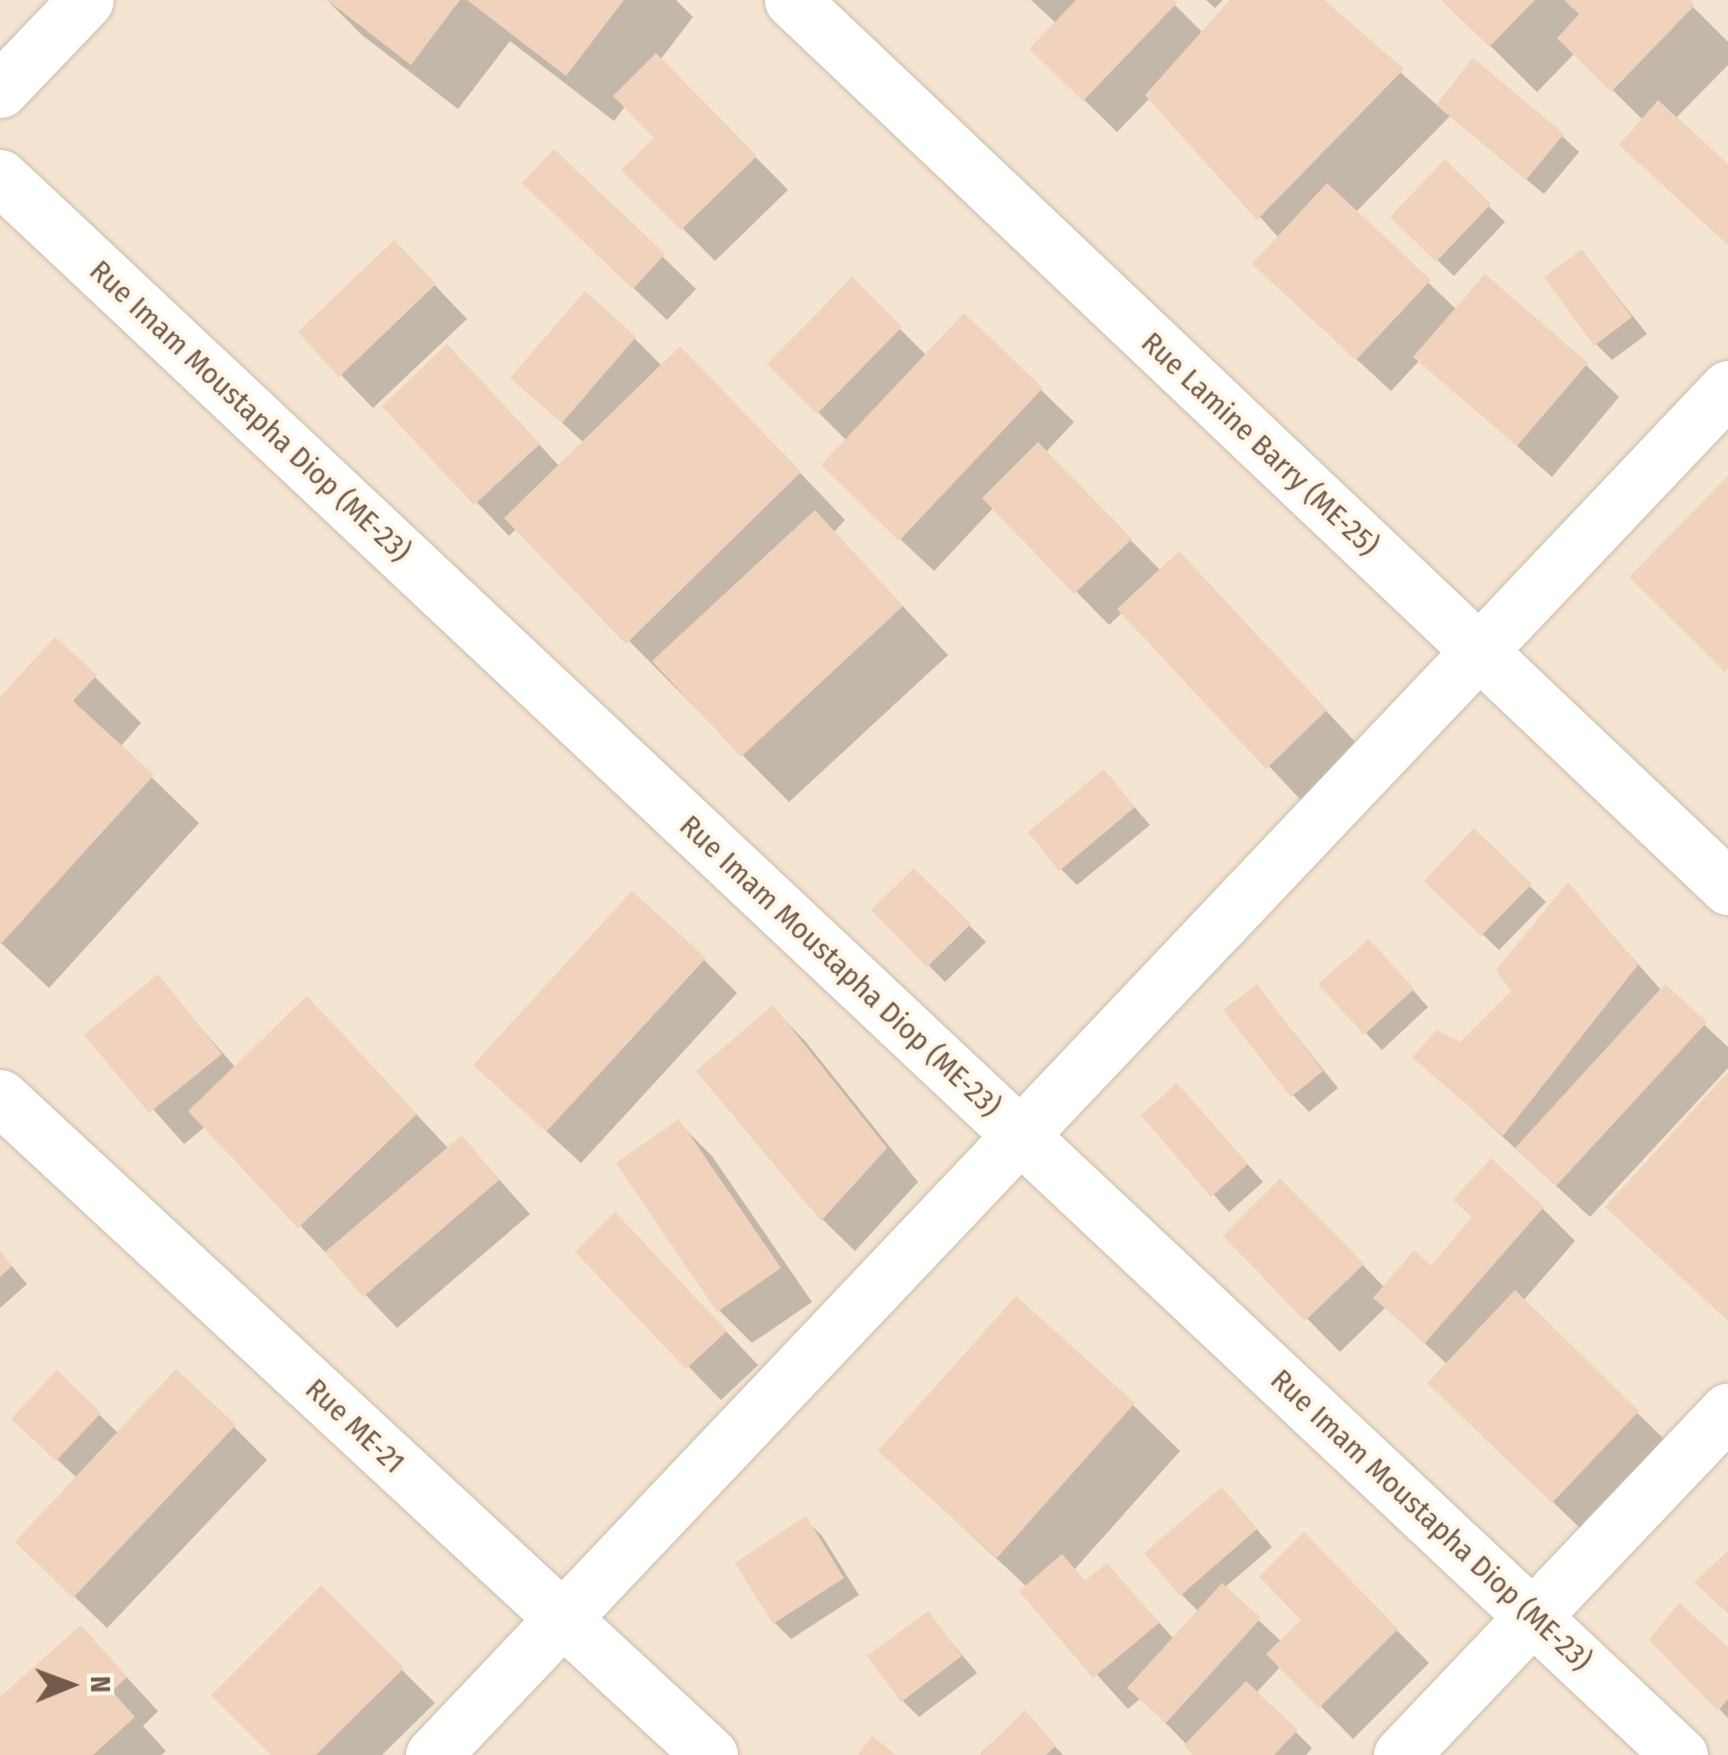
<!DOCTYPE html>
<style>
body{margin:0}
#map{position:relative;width:1728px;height:1755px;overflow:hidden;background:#fcf3e4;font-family:"Fira Sans Condensed",sans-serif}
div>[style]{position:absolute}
.residential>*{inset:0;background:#f3e5d2}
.shadow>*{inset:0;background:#0003}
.building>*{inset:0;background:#f1d2bc}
.roads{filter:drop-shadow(0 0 2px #cdbbab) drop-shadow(0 0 2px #cdbbab)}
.street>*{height:55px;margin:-27.5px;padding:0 27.5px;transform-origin:27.5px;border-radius:27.5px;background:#fff}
span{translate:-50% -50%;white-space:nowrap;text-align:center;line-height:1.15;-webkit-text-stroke:8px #fff7ea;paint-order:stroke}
.street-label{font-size:30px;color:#745a4a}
.north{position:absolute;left:20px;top:1635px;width:100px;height:100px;-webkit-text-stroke:8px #fff7ea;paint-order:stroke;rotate:89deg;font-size:28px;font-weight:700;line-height:40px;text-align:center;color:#745a4a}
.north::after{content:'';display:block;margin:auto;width:35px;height:45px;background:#745a4a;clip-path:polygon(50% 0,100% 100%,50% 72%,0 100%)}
</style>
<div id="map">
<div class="residential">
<div style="clip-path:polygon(0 0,1728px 0,1728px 1755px,0 1755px)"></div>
</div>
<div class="shadow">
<div style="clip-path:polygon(327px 0,676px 0,693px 17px,660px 60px,788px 190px,715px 261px,625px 170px,657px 138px,626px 105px,614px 121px,510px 41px,458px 109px,362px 35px)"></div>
<div style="clip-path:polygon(1031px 0,1170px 0,1203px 33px,1233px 0,1320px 0,1438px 106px,1562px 136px,1579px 152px,1544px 194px,1450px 116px,1355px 213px,1457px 310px,1586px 365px,1619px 397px,1552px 477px,1420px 360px,1391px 391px,1288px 296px,1279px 238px,1151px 97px,1117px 132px,1065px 81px,1057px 24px)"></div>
<div style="clip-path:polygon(1206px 0,1223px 0,1215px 8px)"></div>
<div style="clip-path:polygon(1444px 0,1686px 0,1728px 42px,1728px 65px,1675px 119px,1728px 167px,1728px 244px,1643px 120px,1575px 53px,1537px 92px)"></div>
<div style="clip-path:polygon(554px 152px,696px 289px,667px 320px,558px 216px)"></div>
<div style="clip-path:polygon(1445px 163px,1505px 222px,1454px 276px,1393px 217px)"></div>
<div style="clip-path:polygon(1582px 252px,1647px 334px,1612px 360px,1596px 344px)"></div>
<div style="clip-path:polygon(426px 276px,467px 319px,373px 408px,341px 375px)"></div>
<div style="clip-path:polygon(852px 281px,927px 356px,1041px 390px,1074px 422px,1045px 453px,1161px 571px,1211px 587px,1358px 745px,1301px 800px,1123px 612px,1109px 625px,994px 507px,934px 571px,857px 498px,847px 441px,770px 364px)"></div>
<div style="clip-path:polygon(634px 338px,663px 367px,727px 396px,845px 520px,834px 532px,948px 655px,789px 802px,517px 528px,509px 536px,385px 406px,480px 380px,560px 467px,584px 443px,514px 378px)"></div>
<div style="clip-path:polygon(95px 677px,141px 723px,120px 747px,199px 823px,49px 988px,0 942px,0 701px)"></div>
<div style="clip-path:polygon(1104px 772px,1150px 825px,1077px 885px,1061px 869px)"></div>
<div style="clip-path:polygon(1474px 832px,1546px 902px,1499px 950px,1427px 881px)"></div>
<div style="clip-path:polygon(914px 871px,986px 942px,945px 982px,874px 910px)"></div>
<div style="clip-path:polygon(1568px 886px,1662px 991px,1665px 988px,1728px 1047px,1728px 1068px,1590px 1217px,1416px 1057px,1460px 1045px,1514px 991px)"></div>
<div style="clip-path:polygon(1385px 959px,1428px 1007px,1382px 1050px,1366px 1033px)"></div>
<div style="clip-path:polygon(704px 960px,737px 993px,581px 1163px,509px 1097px)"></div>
<div style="clip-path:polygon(157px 978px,236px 1068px,340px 1033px,449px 1149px,462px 1138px,530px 1214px,397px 1328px,206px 1126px,184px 1144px,88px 1036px)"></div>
<div style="clip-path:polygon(1257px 987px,1338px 1088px,1309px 1112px,1293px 1095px)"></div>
<div style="clip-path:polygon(773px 1008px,805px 1041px,918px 1182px,855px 1251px,822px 1219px)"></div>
<div style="clip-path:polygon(1194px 1103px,1263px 1182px,1229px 1212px,1144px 1115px)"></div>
<div style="clip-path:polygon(679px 1123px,712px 1156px,812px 1302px,752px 1343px,719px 1310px)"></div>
<div style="clip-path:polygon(1542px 1208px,1575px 1241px,1523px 1301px,1670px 1445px,1586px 1534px,1464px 1416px,1448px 1365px,1386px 1307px,1340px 1352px,1226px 1236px,1313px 1214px,1385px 1288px,1431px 1269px)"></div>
<div style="clip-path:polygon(648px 1249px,758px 1365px,721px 1400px,578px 1252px)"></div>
<div style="clip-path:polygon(0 1252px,27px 1284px,0 1308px)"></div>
<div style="clip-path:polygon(57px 1373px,119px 1434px,234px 1427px,267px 1460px,107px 1628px,51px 1574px,77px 1478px,31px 1435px)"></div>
<div style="clip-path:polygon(1133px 1405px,1180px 1451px,1074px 1570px,1087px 1583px,1107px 1566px,1174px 1639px,1199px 1612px,1182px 1595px,1238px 1507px,1272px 1547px,1224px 1588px,1282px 1642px,1305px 1620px,1304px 1536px,1429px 1663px,1353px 1739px,1281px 1666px,1256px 1693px,1312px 1748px,1306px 1755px,1197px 1755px,1141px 1698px,1128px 1709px,1022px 1592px,1027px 1587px,881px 1451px)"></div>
<div style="clip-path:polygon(805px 1519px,822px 1536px,859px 1595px,791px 1639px,775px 1623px)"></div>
<div style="clip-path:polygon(321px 1589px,435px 1703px,382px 1755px,274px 1755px)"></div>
<div style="clip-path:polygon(928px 1614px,977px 1673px,919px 1717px,903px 1701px)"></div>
<div style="clip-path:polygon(81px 1628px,158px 1711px,143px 1726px,166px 1751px,161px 1755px,0 1755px,0 1700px)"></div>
<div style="clip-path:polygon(1652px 1640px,1728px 1650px,1728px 1718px)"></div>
<div style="clip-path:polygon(1025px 1714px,1063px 1755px,983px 1755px,981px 1753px)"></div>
</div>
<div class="building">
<div style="clip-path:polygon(327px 0,460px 0,411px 65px)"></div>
<div style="clip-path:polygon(467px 0,624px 0,566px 76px)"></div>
<div style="clip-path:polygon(1076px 0,1174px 0,1177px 3px,1083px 101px,1029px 49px)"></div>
<div style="clip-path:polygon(1230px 0,1324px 0,1404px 69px,1257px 220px,1145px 95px)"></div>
<div style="clip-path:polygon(1441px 0,1535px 0,1489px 47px)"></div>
<div style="clip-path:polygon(1564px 0,1690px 0,1695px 5px,1611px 92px,1557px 38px,1579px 14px)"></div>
<div style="clip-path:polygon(656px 53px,757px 156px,681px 230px,621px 170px,654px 138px,613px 96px)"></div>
<div style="clip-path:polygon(1473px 58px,1564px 134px,1526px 180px,1436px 105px)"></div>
<div style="clip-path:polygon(1658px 100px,1728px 164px,1728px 245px,1619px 145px)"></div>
<div style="clip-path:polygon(554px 149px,665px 254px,633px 289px,522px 183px)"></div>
<div style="clip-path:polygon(1445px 159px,1491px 204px,1436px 262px,1390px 217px)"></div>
<div style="clip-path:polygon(1327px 183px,1431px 280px,1356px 360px,1252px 264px)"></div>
<div style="clip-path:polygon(394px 240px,436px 284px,339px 377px,298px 332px)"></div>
<div style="clip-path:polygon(1582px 249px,1632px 317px,1594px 346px,1544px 277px)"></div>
<div style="clip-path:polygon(1485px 274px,1588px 363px,1517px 446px,1413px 357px)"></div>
<div style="clip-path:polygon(852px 277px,902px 327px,817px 414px,767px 364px)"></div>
<div style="clip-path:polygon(585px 291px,636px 337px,562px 423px,510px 378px)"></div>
<div style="clip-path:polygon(964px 313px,1043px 388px,899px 541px,821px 465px)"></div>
<div style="clip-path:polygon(447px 344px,540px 444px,474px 505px,382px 406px)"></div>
<div style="clip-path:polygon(680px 346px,801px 472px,626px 644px,504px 518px)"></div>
<div style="clip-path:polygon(1038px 442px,1132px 539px,1074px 594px,982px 498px)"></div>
<div style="clip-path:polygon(1728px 476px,1728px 669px,1725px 672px,1629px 577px)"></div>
<div style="clip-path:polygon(815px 510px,903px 606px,741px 757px,652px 661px)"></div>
<div style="clip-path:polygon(1179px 551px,1327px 710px,1266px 769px,1117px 609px)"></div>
<div style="clip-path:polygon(55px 637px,97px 675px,73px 701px,154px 775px,0 945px,0 697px)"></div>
<div style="clip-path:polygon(1104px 769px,1135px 807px,1059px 871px,1028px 832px)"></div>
<div style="clip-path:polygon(1474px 828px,1532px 884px,1481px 936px,1424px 881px)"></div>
<div style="clip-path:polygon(914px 868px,971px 924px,927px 967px,871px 910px)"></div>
<div style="clip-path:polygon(1568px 882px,1638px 965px,1503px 1136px,1412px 1057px,1437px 1030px,1460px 1042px,1511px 991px,1496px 970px)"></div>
<div style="clip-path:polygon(632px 891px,706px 958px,546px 1132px,473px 1065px)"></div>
<div style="clip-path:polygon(1369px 939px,1414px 989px,1364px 1035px,1318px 984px)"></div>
<div style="clip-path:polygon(158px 974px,222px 1054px,149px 1113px,84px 1035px)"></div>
<div style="clip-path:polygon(1257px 984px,1323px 1071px,1291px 1097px,1223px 1010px)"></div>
<div style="clip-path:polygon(1665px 984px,1707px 1022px,1556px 1186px,1515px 1148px)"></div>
<div style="clip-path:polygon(307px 996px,417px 1114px,298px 1228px,188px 1111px)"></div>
<div style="clip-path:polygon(773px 1005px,887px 1148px,821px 1221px,696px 1071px)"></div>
<div style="clip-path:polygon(1728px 1072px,1728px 1321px,1605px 1207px)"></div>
<div style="clip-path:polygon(1177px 1083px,1248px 1164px,1211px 1197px,1141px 1115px)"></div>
<div style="clip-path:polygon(679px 1119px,781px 1268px,717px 1312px,616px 1163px)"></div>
<div style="clip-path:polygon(462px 1135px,499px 1180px,363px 1297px,325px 1252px)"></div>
<div style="clip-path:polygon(1491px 1158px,1544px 1207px,1425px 1343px,1373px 1298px,1414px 1250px,1431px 1266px,1472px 1217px,1453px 1200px)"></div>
<div style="clip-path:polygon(1280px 1178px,1364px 1264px,1305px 1321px,1223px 1236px)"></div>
<div style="clip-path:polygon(615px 1212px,727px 1331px,686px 1369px,575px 1252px)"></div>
<div style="clip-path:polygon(0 1251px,12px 1266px,0 1277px)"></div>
<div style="clip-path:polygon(1515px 1290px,1639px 1411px,1552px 1503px,1427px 1383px)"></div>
<div style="clip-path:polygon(1016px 1296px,1135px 1403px,997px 1558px,878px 1451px)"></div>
<div style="clip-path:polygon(176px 1369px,236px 1425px,73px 1598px,15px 1542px)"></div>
<div style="clip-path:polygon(57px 1370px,101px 1413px,56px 1461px,11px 1419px)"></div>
<div style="clip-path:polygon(1222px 1487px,1257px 1529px,1180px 1596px,1144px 1553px)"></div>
<div style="clip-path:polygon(806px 1516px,844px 1578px,773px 1624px,735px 1563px)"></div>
<div style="clip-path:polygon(1304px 1532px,1398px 1629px,1319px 1708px,1266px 1654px,1301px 1620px,1259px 1577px)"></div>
<div style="clip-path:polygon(1728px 1551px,1728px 1614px,1694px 1582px)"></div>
<div style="clip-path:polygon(1062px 1554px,1085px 1581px,1107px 1563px,1159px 1623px,1093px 1678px,1019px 1591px)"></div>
<div style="clip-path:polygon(1222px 1583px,1261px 1618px,1166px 1723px,1127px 1688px)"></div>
<div style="clip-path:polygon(321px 1585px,404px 1668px,316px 1755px,271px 1755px,211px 1695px)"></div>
<div style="clip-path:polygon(1679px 1603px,1728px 1647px,1728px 1699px,1718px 1711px,1649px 1640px)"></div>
<div style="clip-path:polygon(928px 1611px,962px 1656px,901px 1702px,867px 1656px)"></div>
<div style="clip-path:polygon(81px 1625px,127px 1677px,112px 1691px,135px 1717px,93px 1755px,0 1755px,0 1697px)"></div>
<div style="clip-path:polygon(1246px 1681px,1298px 1730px,1274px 1755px,1193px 1755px,1184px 1745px)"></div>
<div style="clip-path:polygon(1025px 1710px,1056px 1746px,1046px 1755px,980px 1755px)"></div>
<div style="clip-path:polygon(872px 1736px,896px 1755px,858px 1755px)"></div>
</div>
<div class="roads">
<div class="street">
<div style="left:792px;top:0;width:1290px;rotate:43.46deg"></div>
<div style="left:0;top:90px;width:124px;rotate:-46.3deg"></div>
<div style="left:0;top:177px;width:2305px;rotate:43.21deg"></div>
<div style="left:0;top:1097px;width:968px;rotate:42.82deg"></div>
<div style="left:433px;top:1755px;width:1883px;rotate:-46.55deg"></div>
<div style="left:1401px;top:1755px;width:475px;rotate:-46.5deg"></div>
</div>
</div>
<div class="street-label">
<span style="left:250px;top:411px;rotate:43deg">Rue Imam Moustapha Diop (ME-23)</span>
<span style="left:1260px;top:444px;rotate:43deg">Rue Lamine Barry (ME-25)</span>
<span style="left:840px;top:966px;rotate:43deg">Rue Imam Moustapha Diop (ME-23)</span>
<span style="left:355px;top:1426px;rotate:43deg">Rue ME-21</span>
<span style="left:1431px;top:1520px;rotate:43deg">Rue Imam Moustapha Diop (ME-23)</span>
</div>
<div class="north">N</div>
</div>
